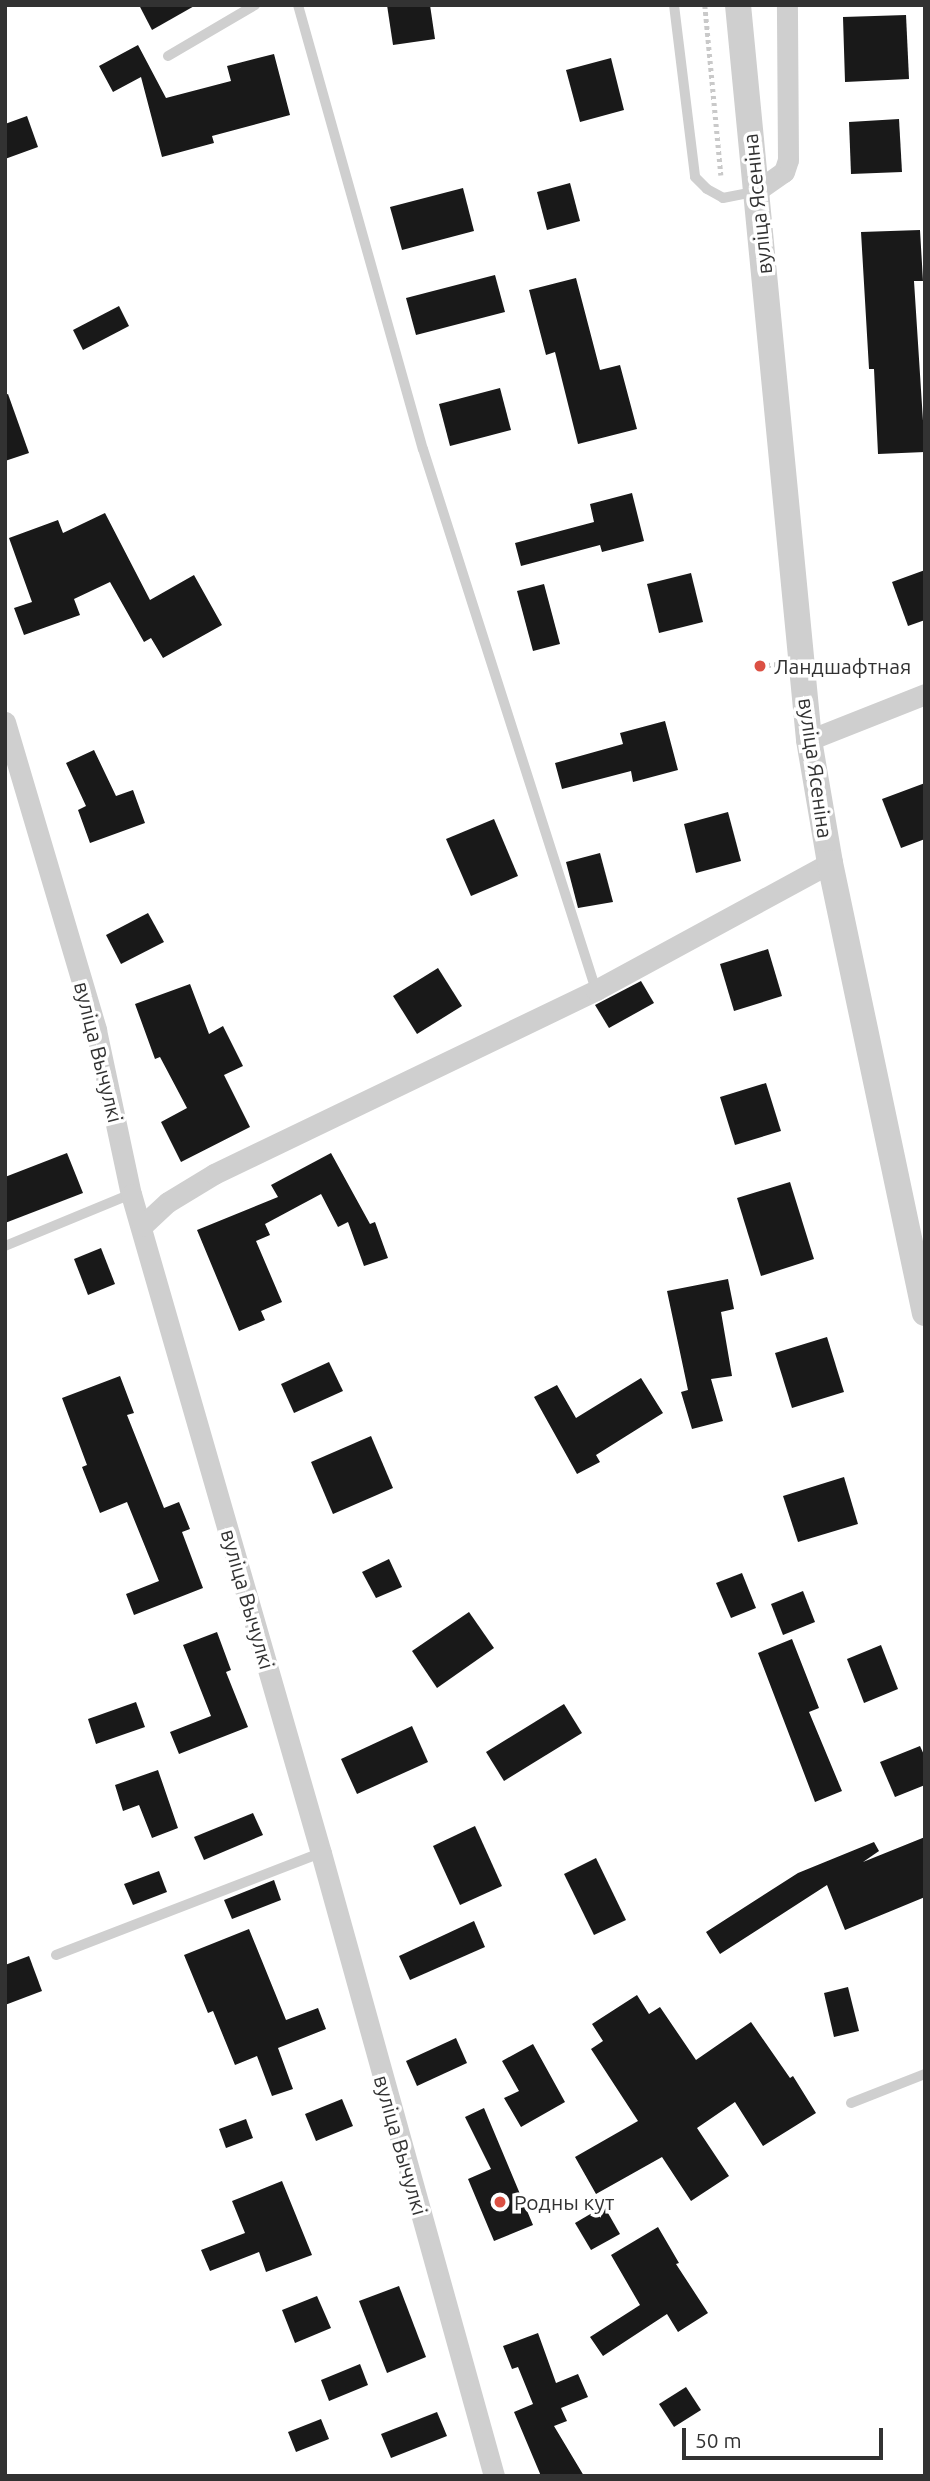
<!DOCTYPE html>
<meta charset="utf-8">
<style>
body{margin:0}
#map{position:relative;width:930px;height:2481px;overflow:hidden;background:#fff;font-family:Ubuntu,sans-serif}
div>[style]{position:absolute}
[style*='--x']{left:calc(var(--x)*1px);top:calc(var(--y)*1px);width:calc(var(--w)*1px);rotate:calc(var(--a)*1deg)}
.building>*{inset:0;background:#191919}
.path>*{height:4.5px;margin-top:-2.25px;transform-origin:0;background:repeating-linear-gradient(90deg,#c9c9c9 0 3.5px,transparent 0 7px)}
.service>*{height:10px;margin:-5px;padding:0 5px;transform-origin:5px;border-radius:5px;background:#cfcfcf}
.minor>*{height:21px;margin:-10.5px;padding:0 10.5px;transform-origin:10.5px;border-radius:10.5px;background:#cfcfcf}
.tertiary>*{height:26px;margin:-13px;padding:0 13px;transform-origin:13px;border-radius:13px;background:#cfcfcf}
.dots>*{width:19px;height:19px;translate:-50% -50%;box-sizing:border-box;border:4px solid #fff;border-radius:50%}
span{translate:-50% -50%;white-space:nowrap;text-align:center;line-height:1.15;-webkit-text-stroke:7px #fff;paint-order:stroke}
.street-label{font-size:21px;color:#323232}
.poi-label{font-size:21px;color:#323232}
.left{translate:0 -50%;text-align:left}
.frame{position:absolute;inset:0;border:7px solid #323232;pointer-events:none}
.scale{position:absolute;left:682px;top:2428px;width:201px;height:32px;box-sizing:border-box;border:4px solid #323232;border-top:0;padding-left:9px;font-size:21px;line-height:24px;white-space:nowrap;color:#323232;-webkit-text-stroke:5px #fff;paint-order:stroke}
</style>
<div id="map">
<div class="building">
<div style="clip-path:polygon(139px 5px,196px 5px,152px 30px)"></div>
<div style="clip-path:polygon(387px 5px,430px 5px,435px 39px,393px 45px)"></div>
<div style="clip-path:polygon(906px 15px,909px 79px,845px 82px,843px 17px)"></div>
<div style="clip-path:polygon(138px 45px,166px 98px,231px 81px,227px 66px,274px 54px,290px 115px,212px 136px,214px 143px,162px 157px,141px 77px,113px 92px,99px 66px)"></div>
<div style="clip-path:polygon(611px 58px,624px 110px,580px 122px,566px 70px)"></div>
<div style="clip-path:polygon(27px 116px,38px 147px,5px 159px,5px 124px)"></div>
<div style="clip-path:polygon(899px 119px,902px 172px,851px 174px,849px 122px)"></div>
<div style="clip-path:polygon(570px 183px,580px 221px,547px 230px,537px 192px)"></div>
<div style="clip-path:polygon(463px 188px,474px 231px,402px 250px,390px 207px)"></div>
<div style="clip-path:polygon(920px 230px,923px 281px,914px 281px,925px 452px,878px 454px,874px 369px,869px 369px,861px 232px)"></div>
<div style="clip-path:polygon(495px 275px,505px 312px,416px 335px,406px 298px)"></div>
<div style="clip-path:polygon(576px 278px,600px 370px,620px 365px,637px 429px,578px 444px,555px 352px,546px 355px,529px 290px)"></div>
<div style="clip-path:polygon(119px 306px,129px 326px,83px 350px,73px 330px)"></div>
<div style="clip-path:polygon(500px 388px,511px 430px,450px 446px,439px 404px)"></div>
<div style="clip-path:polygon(8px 394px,29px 453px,5px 461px,5px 395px)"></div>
<div style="clip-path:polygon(632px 493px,644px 541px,602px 552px,600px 545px,521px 566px,515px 543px,594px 522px,590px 504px)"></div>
<div style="clip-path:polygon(105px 513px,150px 600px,194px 575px,222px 625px,163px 658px,151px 638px,144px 642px,110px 582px,74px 599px,80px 615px,24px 635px,14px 608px,32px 602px,9px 538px,58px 520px,63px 533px)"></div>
<div style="clip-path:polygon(925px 570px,925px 620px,908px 626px,892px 582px)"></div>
<div style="clip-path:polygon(691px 573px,703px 622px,659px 633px,647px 584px)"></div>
<div style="clip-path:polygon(544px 584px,560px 644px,533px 651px,517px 591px)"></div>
<div style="clip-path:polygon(665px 721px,678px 770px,633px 782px,631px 771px,562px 789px,555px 763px,623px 744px,620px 733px)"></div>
<div style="clip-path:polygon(94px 750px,116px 796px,133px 790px,145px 823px,90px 843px,78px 810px,86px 806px,66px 763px)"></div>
<div style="clip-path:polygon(925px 783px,925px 839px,901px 848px,882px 799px)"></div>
<div style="clip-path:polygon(728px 812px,741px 861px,696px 873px,684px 824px)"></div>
<div style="clip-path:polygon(494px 819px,518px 876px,471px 896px,446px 839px)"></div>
<div style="clip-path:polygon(600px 853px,613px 902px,578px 908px,566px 862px)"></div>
<div style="clip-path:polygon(148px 913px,164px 942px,121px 964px,106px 935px)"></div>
<div style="clip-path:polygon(768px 949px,782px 996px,734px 1011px,720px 964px)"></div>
<div style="clip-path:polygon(438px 968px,462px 1006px,417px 1034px,393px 996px)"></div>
<div style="clip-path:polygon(641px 981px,654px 1003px,609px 1028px,595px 1005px)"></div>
<div style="clip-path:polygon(190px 984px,209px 1034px,223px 1026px,243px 1066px,224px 1075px,250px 1127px,181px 1162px,161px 1122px,187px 1108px,160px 1057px,155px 1059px,135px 1004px)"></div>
<div style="clip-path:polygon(766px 1083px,781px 1131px,735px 1145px,720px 1097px)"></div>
<div style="clip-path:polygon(67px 1153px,83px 1193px,5px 1223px,5px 1177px)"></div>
<div style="clip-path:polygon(331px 1153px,370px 1224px,375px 1222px,388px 1258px,364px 1266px,348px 1222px,338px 1227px,321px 1194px,265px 1224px,270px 1235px,256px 1241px,282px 1302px,261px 1311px,265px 1320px,239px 1331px,197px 1230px,278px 1197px,271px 1185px)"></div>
<div style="clip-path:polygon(790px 1182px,814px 1259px,761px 1276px,737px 1198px)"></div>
<div style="clip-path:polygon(101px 1248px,115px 1284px,88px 1295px,74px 1259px)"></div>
<div style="clip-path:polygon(728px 1279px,734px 1309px,721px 1312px,732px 1376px,711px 1379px,723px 1421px,692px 1429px,681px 1392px,688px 1390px,667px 1291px)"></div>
<div style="clip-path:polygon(827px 1337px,844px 1392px,792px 1408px,775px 1353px)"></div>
<div style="clip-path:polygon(329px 1362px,343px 1391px,294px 1413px,281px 1384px)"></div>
<div style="clip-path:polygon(120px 1376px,134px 1413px,127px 1415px,164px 1508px,179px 1502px,190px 1529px,182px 1532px,203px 1588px,134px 1615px,126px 1594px,159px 1581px,127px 1502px,100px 1513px,82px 1467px,87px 1465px,62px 1398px)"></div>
<div style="clip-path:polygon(641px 1378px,663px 1413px,596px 1455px,600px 1462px,577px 1474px,534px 1397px,557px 1385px,576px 1418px)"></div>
<div style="clip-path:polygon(371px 1436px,393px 1488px,333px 1514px,311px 1462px)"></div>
<div style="clip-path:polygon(844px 1477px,858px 1524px,798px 1542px,783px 1496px)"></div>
<div style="clip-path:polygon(389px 1559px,402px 1587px,376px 1598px,362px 1572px)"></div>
<div style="clip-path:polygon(742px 1573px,756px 1608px,731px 1618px,716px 1583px)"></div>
<div style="clip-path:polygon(803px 1591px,815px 1622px,783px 1635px,771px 1604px)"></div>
<div style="clip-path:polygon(469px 1612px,494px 1648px,437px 1688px,412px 1651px)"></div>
<div style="clip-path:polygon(217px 1632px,231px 1670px,226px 1672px,248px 1727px,179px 1754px,170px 1732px,211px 1716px,183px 1645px)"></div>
<div style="clip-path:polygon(792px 1639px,819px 1708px,809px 1712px,842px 1791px,815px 1802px,758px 1653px)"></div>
<div style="clip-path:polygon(881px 1645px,898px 1689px,864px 1703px,847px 1659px)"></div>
<div style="clip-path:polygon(136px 1702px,145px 1727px,96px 1744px,88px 1719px)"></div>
<div style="clip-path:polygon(564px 1704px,582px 1733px,504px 1781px,486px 1752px)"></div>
<div style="clip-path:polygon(412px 1726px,428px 1762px,357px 1794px,341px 1759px)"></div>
<div style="clip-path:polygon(920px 1746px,925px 1757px,925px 1785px,895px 1797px,880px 1762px)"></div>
<div style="clip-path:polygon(158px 1770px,178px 1828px,152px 1838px,139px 1805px,123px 1811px,115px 1785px)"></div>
<div style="clip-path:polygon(253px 1813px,263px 1835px,204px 1860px,194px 1837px)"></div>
<div style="clip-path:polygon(475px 1826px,502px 1886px,460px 1905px,433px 1846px)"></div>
<div style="clip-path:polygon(925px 1837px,925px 1897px,845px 1930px,827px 1885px,720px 1954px,706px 1932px,798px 1873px,874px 1842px,879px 1851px,863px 1862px)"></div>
<div style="clip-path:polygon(596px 1858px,626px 1920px,594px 1935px,564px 1874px)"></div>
<div style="clip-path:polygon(159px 1871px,167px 1892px,133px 1905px,124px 1884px)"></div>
<div style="clip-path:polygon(274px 1880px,281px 1900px,232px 1919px,224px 1900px)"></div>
<div style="clip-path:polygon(474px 1921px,485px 1947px,410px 1980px,399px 1956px)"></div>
<div style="clip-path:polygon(249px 1929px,286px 2020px,318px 2008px,326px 2029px,278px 2048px,293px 2089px,272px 2096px,257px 2056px,235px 2065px,213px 2011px,208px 2013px,184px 1955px)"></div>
<div style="clip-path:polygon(29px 1956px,42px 1991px,5px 2005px,5px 1965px)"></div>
<div style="clip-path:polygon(848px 1987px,859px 2031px,834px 2037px,824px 1993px)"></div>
<div style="clip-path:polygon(637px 1995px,649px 2014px,660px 2007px,696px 2060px,751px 2022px,790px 2078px,793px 2076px,816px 2113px,763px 2146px,735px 2102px,697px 2128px,729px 2176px,691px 2201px,662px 2157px,596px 2194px,575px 2157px,638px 2121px,591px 2049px,603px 2041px,592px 2024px)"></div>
<div style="clip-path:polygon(456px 2038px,467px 2063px,417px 2086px,406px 2061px)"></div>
<div style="clip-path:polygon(533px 2044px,565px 2102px,521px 2127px,504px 2098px,519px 2091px,502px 2061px)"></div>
<div style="clip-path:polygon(342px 2099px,353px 2126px,316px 2141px,305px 2114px)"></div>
<div style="clip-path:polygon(484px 2108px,533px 2225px,494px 2241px,468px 2179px,491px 2169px,465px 2117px)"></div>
<div style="clip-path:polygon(246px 2119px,253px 2138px,226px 2148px,219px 2129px)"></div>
<div style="clip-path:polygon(282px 2181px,312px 2255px,266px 2272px,259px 2252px,210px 2271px,201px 2250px,245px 2233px,232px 2201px)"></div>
<div style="clip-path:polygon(604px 2206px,620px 2234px,591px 2250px,575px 2223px)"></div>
<div style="clip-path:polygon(658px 2227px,679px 2263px,676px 2264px,708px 2313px,678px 2332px,667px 2314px,603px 2356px,590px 2337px,640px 2305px,611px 2255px)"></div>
<div style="clip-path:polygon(399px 2286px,426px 2357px,387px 2373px,359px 2301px)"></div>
<div style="clip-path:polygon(317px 2296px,331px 2328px,295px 2343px,282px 2310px)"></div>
<div style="clip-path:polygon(538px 2333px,556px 2383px,578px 2374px,588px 2397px,561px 2408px,567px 2421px,554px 2426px,584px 2476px,541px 2476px,514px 2412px,533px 2404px,518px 2367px,512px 2369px,503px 2346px)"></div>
<div style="clip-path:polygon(360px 2364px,368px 2385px,329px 2401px,321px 2380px)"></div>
<div style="clip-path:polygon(686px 2387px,701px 2410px,674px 2427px,659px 2404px)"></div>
<div style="clip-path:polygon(437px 2412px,447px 2436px,391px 2458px,381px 2434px)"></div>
<div style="clip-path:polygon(321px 2419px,329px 2439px,296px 2452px,288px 2432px)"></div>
</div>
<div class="path">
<div style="--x:705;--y:5;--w:171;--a:84.6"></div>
<div style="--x:760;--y:666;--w:17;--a:-7"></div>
</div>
<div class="service">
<div style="--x:298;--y:5;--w:461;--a:74.3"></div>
<div style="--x:423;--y:449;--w:568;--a:72.27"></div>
<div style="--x:674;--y:5;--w:173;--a:83"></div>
<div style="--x:695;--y:177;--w:17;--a:45"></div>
<div style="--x:707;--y:189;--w:18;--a:29"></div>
<div style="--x:723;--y:198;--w:33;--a:-11"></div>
<div style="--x:168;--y:56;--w:101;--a:-30.4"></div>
<div style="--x:5;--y:1246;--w:136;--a:-22.4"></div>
<div style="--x:56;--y:1955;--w:284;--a:-21.1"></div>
<div style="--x:851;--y:2103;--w:79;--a:-21.4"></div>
</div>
<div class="minor">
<div style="--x:755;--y:192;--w:35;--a:-35"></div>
<div style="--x:784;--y:172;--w:13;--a:-72"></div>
<div style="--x:788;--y:160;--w:155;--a:-90.4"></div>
<div style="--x:5;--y:722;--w:321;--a:73.5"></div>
<div style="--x:96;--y:1030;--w:168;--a:78"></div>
<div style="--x:131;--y:1194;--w:686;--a:73.92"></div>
<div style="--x:321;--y:1853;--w:647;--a:74.48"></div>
<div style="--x:809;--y:740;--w:125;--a:-21.6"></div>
<div style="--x:142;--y:1226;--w:35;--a:-43"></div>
<div style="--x:168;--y:1202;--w:54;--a:-31.3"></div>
<div style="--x:214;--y:1174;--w:424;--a:-25.7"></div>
<div style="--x:596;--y:990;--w:266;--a:-28.5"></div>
</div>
<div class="tertiary">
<div style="--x:738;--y:5;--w:738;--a:84.48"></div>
<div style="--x:809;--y:740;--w:125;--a:80.3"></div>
<div style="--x:830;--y:863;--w:460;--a:78.1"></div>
</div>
<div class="dots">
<div style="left:760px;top:666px;background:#db5043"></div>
<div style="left:500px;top:2202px;background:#db5043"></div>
</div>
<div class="street-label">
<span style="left:757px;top:204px;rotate:-96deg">вуліца Ясеніна</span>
<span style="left:816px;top:768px;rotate:82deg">вуліца Ясеніна</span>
<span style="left:99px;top:1052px;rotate:76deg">вуліца Вычулкі</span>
<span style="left:248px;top:1599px;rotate:74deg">вуліца Вычулкі</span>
<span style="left:401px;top:2145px;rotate:74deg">вуліца Вычулкі</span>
</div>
<div class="poi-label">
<span class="left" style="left:774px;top:666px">Ландшафтная</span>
<span class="left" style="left:514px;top:2202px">Родны кут</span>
</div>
<div class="frame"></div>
<div class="scale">50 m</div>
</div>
